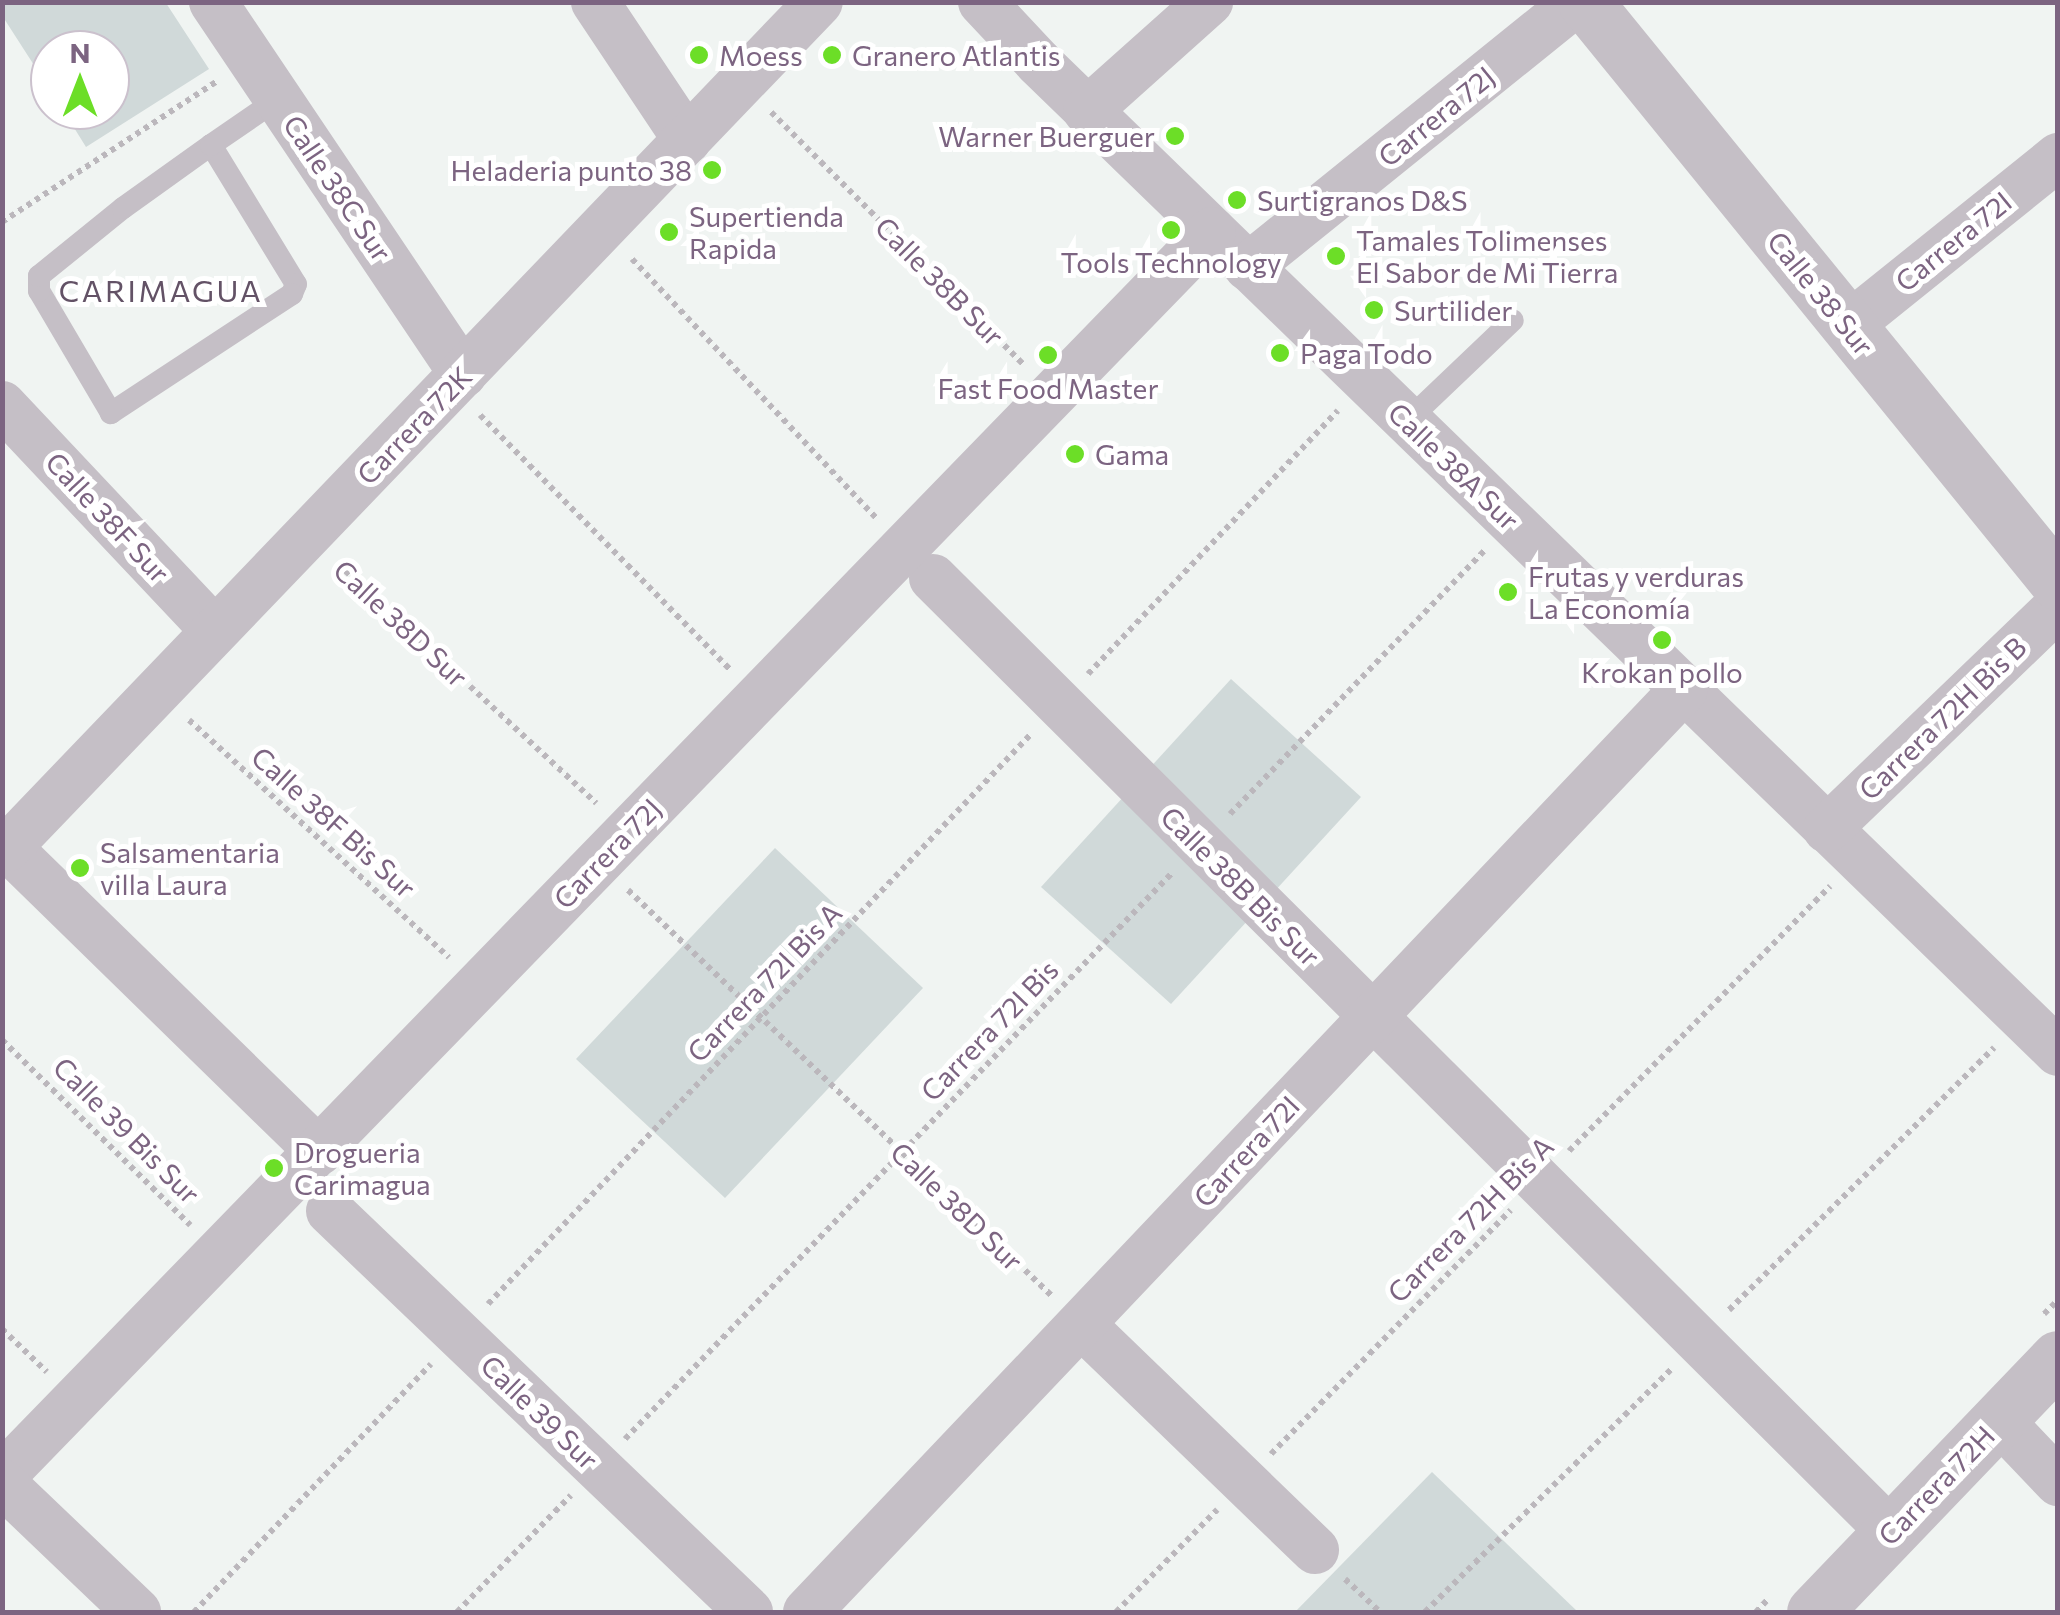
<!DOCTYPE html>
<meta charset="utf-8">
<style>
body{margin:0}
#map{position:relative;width:2060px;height:1615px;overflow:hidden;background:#f0f4f2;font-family:Commissioner,sans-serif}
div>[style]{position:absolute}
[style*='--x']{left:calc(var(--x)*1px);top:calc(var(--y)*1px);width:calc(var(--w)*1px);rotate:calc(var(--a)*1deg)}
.green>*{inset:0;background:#d0d9d9}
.path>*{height:6px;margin-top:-3px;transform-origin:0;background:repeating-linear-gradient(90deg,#bbb7bc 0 5px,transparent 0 10px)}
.service>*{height:22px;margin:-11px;padding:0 11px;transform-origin:11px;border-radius:11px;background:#c5bfc6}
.minor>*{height:48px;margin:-24px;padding:0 24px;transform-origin:24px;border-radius:24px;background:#c5bfc6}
.tertiary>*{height:55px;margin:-27.5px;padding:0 27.5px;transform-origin:27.5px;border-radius:27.5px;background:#c5bfc6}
.dots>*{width:28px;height:28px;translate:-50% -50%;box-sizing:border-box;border:5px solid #fff;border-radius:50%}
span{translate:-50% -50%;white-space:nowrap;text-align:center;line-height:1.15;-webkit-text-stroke:10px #fff;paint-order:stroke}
.poi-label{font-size:28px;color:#7c6481}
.left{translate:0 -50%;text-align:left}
.right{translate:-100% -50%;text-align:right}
.street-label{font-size:28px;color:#7c6481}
.neighbourhood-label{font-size:30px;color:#635266;letter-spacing:2.5px}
.frame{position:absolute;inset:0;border:5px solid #7c6481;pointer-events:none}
.north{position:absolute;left:30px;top:30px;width:100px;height:100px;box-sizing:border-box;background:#fff;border:2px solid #cbc1cd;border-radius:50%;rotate:0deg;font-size:28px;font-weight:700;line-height:40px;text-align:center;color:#7c6481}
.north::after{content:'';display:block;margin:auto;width:35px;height:45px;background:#6cde27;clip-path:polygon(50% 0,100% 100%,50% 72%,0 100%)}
</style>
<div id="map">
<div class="green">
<div style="clip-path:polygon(3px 2px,166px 3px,209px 69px,86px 147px,63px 110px,110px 110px,110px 50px,50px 50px,50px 90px,3px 17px)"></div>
<div style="clip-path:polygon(1231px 679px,1361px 797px,1171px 1004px,1041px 887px)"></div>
<div style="clip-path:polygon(775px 848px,923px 988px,725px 1198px,576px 1059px)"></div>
<div style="clip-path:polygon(1432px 1472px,1578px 1612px,1295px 1612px)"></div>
</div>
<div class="path">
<div style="--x:771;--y:112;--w:358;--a:45"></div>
<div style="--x:2;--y:222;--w:256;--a:-33.2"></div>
<div style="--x:632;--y:259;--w:357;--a:46.7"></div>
<div style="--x:480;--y:415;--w:358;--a:45.5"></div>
<div style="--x:338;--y:564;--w:352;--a:42.8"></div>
<div style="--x:1088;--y:674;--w:363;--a:-46.5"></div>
<div style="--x:189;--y:720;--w:352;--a:42.4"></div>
<div style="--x:1230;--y:814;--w:367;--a:-46"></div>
<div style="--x:628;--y:890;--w:587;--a:43.76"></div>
<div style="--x:2;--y:1040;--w:264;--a:44.5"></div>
<div style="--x:1569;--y:1151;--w:372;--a:-45.4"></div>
<div style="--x:488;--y:1304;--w:787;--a:-46.39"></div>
<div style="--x:1729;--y:1310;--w:373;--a:-44.7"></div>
<div style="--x:2044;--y:1314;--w:20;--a:-45"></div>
<div style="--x:2;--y:1329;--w:62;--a:43.7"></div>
<div style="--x:625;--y:1439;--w:787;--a:-45.98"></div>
<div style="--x:1271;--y:1454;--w:342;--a:-45.5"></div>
<div style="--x:1345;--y:1579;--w:48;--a:43.3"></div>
<div style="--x:194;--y:1612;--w:343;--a:-46.3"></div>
<div style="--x:457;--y:1612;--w:163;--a:-45.7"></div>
<div style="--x:1116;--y:1612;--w:144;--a:-45.3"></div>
<div style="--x:1425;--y:1612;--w:346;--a:-44.6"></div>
<div style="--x:1756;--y:1612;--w:18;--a:-47"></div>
</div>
<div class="service">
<div style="--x:211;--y:145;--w:163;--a:58.6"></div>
<div style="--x:296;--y:284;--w:11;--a:112"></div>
<div style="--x:292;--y:294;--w:217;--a:146.7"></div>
<div style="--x:111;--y:413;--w:142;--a:-120.5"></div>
<div style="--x:39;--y:291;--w:15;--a:-90"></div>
<div style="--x:39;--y:276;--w:108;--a:-39"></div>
<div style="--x:123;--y:208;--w:108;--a:-35.6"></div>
<div style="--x:211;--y:145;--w:81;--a:-34.5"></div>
<div style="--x:1407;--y:421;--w:146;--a:-43.6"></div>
</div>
<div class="minor">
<div style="--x:213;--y:2;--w:448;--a:56.1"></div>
<div style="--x:595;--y:2;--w:166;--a:56.3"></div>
<div style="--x:982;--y:2;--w:83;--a:46.9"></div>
<div style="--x:1039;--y:63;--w:1420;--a:44.14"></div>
<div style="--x:1087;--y:111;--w:164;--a:-41.8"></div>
<div style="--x:1248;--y:267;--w:422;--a:-38.9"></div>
<div style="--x:1848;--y:326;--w:270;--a:-38.8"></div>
<div style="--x:2;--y:405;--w:309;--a:46.7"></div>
<div style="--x:933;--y:578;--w:1352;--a:44.88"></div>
<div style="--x:1827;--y:829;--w:320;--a:-43.9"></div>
<div style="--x:2;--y:842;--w:443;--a:44.3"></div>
<div style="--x:8;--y:847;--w:1171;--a:-46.18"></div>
<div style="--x:330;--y:1211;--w:580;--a:43.74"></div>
<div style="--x:1082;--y:1325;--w:324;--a:44"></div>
<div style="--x:1999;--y:1420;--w:86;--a:46.4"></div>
<div style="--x:2;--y:1476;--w:1736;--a:-45.82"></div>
<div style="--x:2;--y:1483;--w:187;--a:43.7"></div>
<div style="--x:807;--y:1612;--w:1273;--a:-46.46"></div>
</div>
<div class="tertiary">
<div style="--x:1585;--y:2;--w:749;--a:50.85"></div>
<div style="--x:1814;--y:1612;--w:352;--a:-46.2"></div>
</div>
<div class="dots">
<div style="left:699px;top:55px;background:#6cde27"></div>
<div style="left:832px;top:55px;background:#6cde27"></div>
<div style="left:1175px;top:136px;background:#6cde27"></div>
<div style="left:712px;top:170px;background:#6cde27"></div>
<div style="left:1237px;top:200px;background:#6cde27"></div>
<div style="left:1171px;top:230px;background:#6cde27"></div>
<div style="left:669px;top:232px;background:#6cde27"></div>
<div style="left:1336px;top:256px;background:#6cde27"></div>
<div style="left:1374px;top:310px;background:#6cde27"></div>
<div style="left:1280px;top:353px;background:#6cde27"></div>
<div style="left:1048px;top:355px;background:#6cde27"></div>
<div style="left:1075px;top:454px;background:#6cde27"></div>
<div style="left:1508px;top:592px;background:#6cde27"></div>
<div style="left:1662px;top:640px;background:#6cde27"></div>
<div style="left:80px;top:868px;background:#6cde27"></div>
<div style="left:274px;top:1168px;background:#6cde27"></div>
</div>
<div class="poi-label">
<span class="left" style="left:719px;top:55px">Moess</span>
<span class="left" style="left:852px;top:55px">Granero Atlantis</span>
<span class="right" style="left:1155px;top:136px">Warner Buerguer</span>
<span class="right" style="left:692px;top:170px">Heladeria punto 38</span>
<span class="left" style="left:1257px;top:200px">Surtigranos D&amp;S</span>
<span class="left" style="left:689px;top:232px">Supertienda<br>Rapida</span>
<span class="left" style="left:1356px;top:256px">Tamales Tolimenses<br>El Sabor de Mi Tierra</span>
<span style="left:1171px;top:262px">Tools Technology</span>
<span class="left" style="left:1394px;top:310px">Surtilider</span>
<span class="left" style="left:1300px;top:353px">Paga Todo</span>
<span style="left:1048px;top:388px">Fast Food Master</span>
<span class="left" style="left:1095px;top:454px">Gama</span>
<span class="left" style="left:1528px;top:592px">Frutas y verduras<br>La Economía</span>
<span style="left:1662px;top:672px">Krokan pollo</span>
<span class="left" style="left:100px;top:868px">Salsamentaria<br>villa Laura</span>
<span class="left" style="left:294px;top:1168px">Drogueria<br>Carimagua</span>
</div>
<div class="street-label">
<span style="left:1436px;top:116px;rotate:-39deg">Carrera 72J</span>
<span style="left:338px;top:188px;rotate:56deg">Calle 38C Sur</span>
<span style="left:1953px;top:241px;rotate:-39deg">Carrera 72I</span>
<span style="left:940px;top:281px;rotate:45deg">Calle 38B Sur</span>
<span style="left:1821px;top:293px;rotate:51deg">Calle 38 Sur</span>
<span style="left:414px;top:425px;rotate:-46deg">Carrera 72K</span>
<span style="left:1454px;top:466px;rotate:44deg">Calle 38A Sur</span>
<span style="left:108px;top:517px;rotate:47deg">Calle 38F Sur</span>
<span style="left:401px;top:623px;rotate:43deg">Calle 38D Sur</span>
<span style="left:1942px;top:718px;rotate:-44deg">Carrera 72H Bis B</span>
<span style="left:334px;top:822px;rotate:42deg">Calle 38F Bis Sur</span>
<span style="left:607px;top:853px;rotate:-46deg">Carrera 72J</span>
<span style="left:1241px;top:886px;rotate:45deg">Calle 38B Bis Sur</span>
<span style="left:764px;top:982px;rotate:-46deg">Carrera 72I Bis A</span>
<span style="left:989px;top:1030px;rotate:-46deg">Carrera 72I Bis</span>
<span style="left:127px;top:1130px;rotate:45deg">Calle 39 Bis Sur</span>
<span style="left:1246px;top:1151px;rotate:-47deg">Carrera 72I</span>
<span style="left:957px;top:1206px;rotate:44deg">Calle 38D Sur</span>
<span style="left:1470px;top:1219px;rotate:-45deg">Carrera 72H Bis A</span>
<span style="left:540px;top:1412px;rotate:44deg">Calle 39 Sur</span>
<span style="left:1936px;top:1485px;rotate:-46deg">Carrera 72H</span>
</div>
<div class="neighbourhood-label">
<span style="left:161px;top:290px">CARIMAGUA</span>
</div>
<div class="frame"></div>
<div class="north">N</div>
</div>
